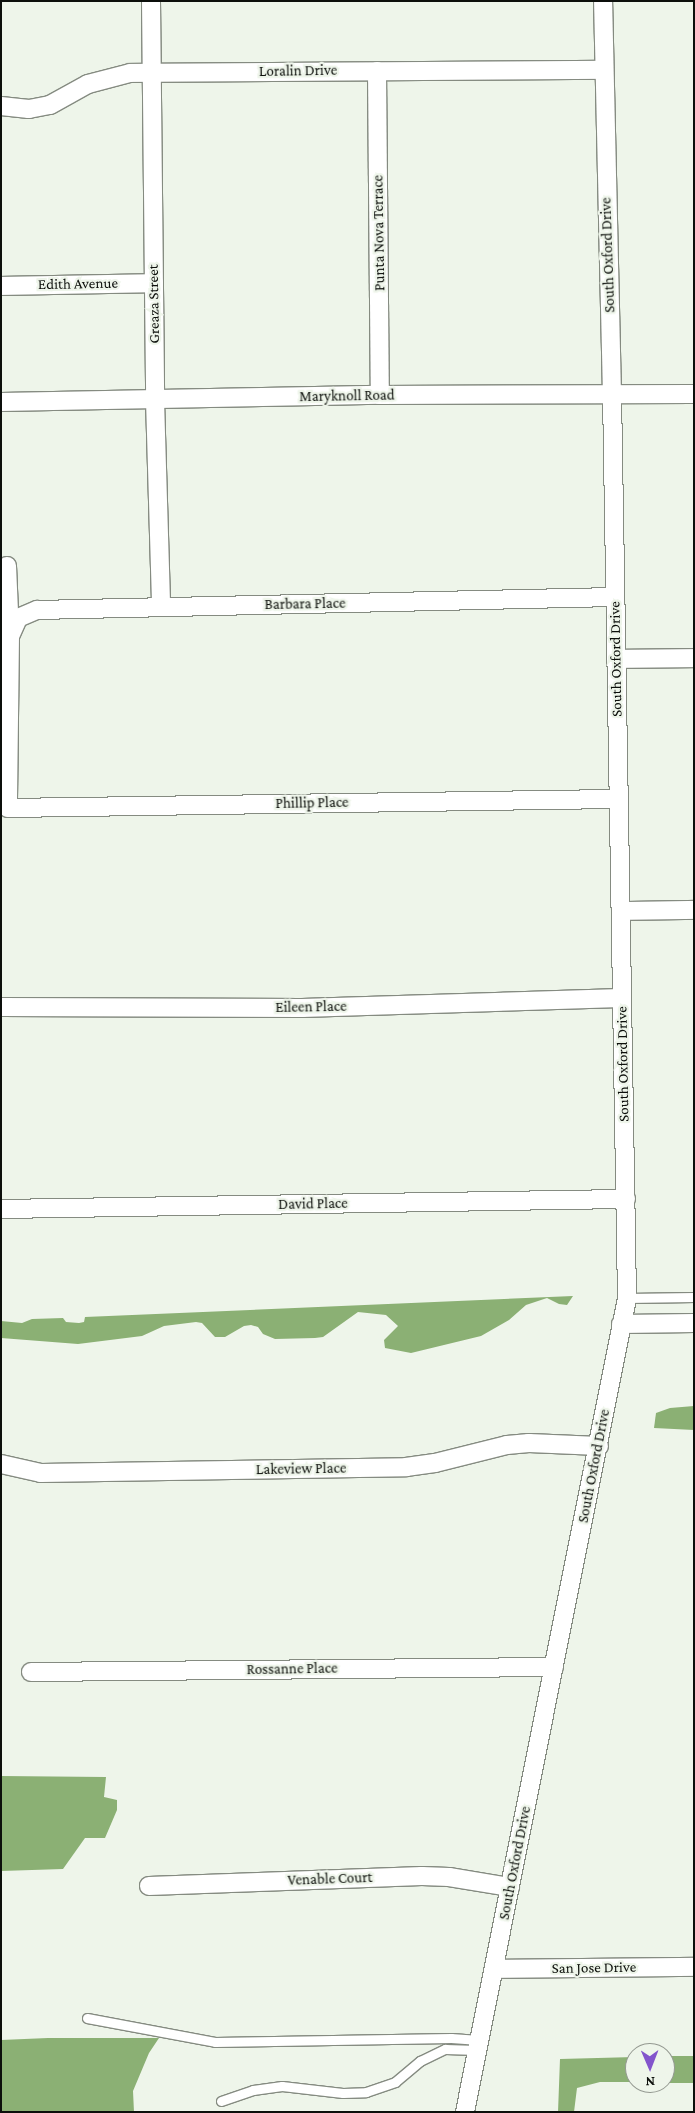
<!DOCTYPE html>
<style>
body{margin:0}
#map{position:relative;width:695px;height:2113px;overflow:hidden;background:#eef5ea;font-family:"Crimson Pro",serif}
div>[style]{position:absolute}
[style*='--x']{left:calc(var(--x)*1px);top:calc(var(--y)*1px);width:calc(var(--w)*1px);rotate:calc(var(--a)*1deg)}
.water>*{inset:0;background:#8bb074}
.roads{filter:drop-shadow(1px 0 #858b81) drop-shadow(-1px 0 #858b81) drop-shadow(0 1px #858b81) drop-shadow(0 -1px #858b81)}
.lane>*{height:9px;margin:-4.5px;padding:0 4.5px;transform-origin:4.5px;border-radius:4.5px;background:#fff}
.street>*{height:18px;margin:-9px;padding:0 9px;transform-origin:9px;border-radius:9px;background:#fff}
span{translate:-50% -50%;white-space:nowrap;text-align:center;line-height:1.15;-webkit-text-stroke:4.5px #eef5ea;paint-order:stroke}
.street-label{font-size:15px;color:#0c0f0b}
.frame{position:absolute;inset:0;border:2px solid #0c0f0b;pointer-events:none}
.north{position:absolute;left:625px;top:2043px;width:50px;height:50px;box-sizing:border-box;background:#eef5ea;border:1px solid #949991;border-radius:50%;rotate:179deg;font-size:14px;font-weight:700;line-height:20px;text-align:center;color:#0c0f0b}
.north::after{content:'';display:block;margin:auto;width:18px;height:22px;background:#8354cc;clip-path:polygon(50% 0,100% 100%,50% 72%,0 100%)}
</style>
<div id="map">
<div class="water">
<div style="clip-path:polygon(573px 1296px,567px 1305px,559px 1304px,547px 1298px,526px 1305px,509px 1320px,481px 1336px,411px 1353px,385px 1348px,384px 1340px,398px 1326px,386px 1315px,358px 1312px,323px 1337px,315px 1338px,275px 1339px,263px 1334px,258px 1327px,251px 1325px,244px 1326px,225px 1337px,215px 1337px,202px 1323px,196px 1322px,164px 1326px,142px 1336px,78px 1344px,1px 1338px,1px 1321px,22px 1323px,32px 1319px,63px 1318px,66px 1322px,79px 1323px,84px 1322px,85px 1317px)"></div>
<div style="clip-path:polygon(694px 1406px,694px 1430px,654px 1428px,656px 1413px,670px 1408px)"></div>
<div style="clip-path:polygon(1px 1776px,106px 1777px,104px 1797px,117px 1800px,117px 1810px,105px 1838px,85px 1838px,63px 1869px,1px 1871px)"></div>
<div style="clip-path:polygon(48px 2038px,159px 2038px,149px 2053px,133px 2091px,134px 2112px,1px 2112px,1px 2040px)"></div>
<div style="clip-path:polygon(665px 2056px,694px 2056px,694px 2083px,665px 2083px)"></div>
<div style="clip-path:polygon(635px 2057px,635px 2082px,600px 2082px,577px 2088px,574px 2112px,558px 2112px,560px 2059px)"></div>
</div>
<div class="roads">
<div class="lane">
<div style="--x:627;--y:1298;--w:67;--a:-0.9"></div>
<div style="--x:87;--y:2018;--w:130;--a:10.6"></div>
<div style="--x:215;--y:2042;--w:236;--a:-1"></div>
<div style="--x:451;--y:2038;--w:28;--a:4"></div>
<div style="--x:221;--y:2101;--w:34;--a:-19"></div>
<div style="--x:253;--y:2090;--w:29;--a:-8"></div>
<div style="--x:282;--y:2086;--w:61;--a:6.5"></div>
<div style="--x:343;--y:2093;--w:23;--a:-2"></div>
<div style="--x:366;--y:2092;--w:31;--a:-19"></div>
<div style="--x:395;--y:2082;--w:33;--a:-40"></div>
<div style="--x:420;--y:2061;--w:28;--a:-26"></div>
<div style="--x:445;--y:2049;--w:32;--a:2"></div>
</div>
<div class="street">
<div style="--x:151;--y:1;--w:399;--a:89.4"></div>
<div style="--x:155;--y:400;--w:207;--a:88.3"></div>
<div style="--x:377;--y:71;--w:324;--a:89.5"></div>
<div style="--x:1;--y:106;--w:28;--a:6"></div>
<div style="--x:29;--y:109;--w:21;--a:-11"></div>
<div style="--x:50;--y:105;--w:43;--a:-28.9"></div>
<div style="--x:88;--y:84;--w:43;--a:-14.7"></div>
<div style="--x:130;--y:73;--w:473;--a:-0.4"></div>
<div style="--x:1;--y:286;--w:153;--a:-1.1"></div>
<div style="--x:1;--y:402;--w:379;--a:-1.1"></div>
<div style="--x:380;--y:395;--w:314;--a:-0.2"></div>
<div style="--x:7;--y:566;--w:70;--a:87.5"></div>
<div style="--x:10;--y:636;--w:172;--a:90.7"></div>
<div style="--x:8;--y:808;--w:609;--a:-0.85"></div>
<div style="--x:11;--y:634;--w:17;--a:-66"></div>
<div style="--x:18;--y:618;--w:21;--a:-23"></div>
<div style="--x:37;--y:610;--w:578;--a:-1.29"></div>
<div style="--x:617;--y:659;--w:77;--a:-0.7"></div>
<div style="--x:621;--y:911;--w:73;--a:-0.8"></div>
<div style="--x:1;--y:1007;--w:301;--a:0.2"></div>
<div style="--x:302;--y:1008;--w:319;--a:-1.8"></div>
<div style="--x:1;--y:1209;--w:625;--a:-0.92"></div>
<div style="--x:621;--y:1324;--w:73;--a:-0.8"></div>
<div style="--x:1;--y:1464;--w:41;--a:12.7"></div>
<div style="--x:41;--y:1473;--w:365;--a:-0.9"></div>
<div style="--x:406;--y:1467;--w:29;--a:-8"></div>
<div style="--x:435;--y:1463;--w:74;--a:-14"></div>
<div style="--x:507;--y:1445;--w:22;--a:-5"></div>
<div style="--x:529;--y:1443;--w:70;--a:2.5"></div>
<div style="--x:31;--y:1672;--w:523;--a:-0.55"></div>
<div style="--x:149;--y:1886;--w:273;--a:-2.1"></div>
<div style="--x:422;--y:1876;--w:27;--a:2"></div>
<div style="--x:449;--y:1877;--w:62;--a:9.3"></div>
<div style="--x:494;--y:1969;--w:200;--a:-0.6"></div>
<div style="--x:465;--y:2112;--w:830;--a:-78.74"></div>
<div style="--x:627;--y:1298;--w:903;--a:-90.95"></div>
<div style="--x:612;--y:395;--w:394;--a:-91.3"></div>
</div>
</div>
<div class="street-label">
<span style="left:298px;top:71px;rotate:-1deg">Loralin Drive</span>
<span style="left:379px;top:233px;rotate:-91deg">Punta Nova Terrace</span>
<span style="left:608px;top:255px;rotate:-92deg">South Oxford Drive</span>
<span style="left:78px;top:284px;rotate:-1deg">Edith Avenue</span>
<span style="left:154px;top:304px;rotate:-91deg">Greaza Street</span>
<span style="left:347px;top:396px;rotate:-1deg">Maryknoll Road</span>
<span style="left:305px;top:604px;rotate:-1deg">Barbara Place</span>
<span style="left:616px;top:659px;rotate:-91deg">South Oxford Drive</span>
<span style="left:312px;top:803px;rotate:-1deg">Phillip Place</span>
<span style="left:311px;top:1007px;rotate:-1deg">Eileen Place</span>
<span style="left:623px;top:1064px;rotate:-91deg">South Oxford Drive</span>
<span style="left:313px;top:1204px;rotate:-1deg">David Place</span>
<span style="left:594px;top:1466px;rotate:-79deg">South Oxford Drive</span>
<span style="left:301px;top:1469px;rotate:-1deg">Lakeview Place</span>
<span style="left:292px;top:1669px;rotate:-1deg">Rossanne Place</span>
<span style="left:515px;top:1863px;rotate:-79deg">South Oxford Drive</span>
<span style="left:330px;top:1879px;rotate:-2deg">Venable Court</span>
<span style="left:594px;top:1968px;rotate:-1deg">San Jose Drive</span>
</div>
<div class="frame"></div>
<div class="north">N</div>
</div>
